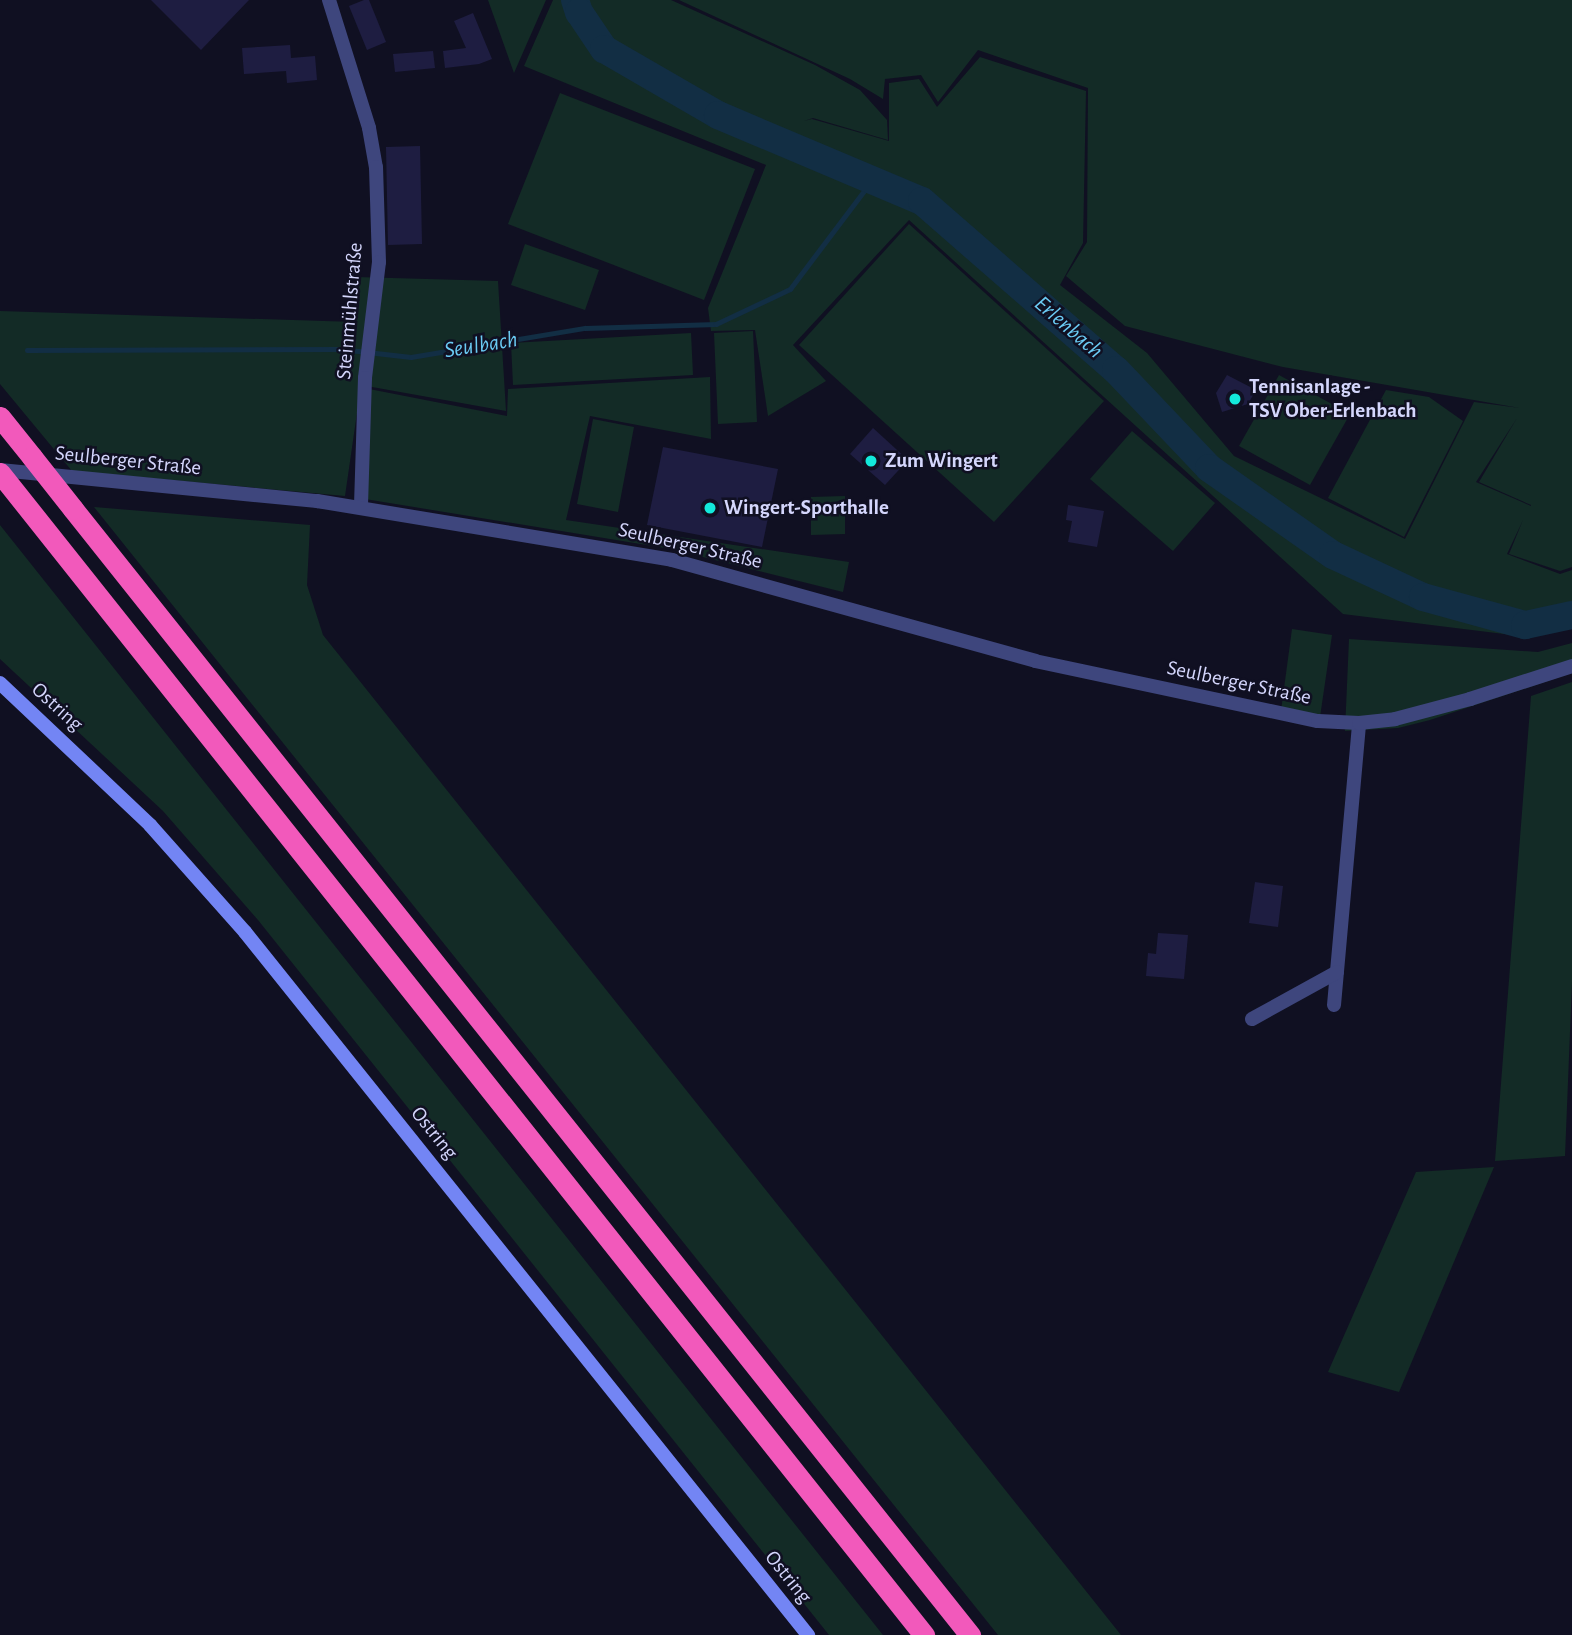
<!DOCTYPE html>
<meta charset="utf-8">
<style>
body{margin:0}
#map{position:relative;width:1572px;height:1635px;overflow:hidden;background:#101022;font-family:"Alegreya Sans",sans-serif}
div>[style]{position:absolute}
[style*='--x']{left:calc(var(--x)*1px);top:calc(var(--y)*1px);width:calc(var(--w)*1px);rotate:calc(var(--a)*1deg)}
.green>*{inset:0;background:#132b26}
.stream>*{height:4.5px;margin:-2.25px;padding:0 2.25px;transform-origin:2.25px;border-radius:2.25px;background:#122e44}
.river>*{height:28px;margin:-14px;padding:0 14px;transform-origin:14px;border-radius:14px;background:#122e44}
.building>*{inset:0;background:#1e1d41}
.minor>*{height:14px;margin:-7px;padding:0 7px;transform-origin:7px;border-radius:7px;background:#3e467d}
.tertiary>*{height:14px;margin:-7px;padding:0 7px;transform-origin:7px;border-radius:7px;background:#3e467d}
.secondary>*{height:14px;margin:-7px;padding:0 7px;transform-origin:7px;border-radius:7px;background:#7385f4}
.motorway>*{height:21px;margin:-10.5px;padding:0 10.5px;transform-origin:10.5px;border-radius:10.5px;background:#f259bb}
.motorway-bridge>*{height:21px;margin:-10.5px;padding:0 10.5px;transform-origin:10.5px;border-radius:10.5px;background:#f259bb}
.dots>*{width:19px;height:19px;translate:-50% -50%;box-sizing:border-box;border:4px solid #101022;border-radius:50%}
span{translate:-50% -50%;white-space:nowrap;text-align:center;line-height:1.15;-webkit-text-stroke:5px #101022;paint-order:stroke}
.street-label{font-size:21px;color:#d4d6fc}
.poi-label{font-size:21px;color:#d4d6fc;font-weight:700}
.left{translate:0 -50%;text-align:left}
.water-label{font-size:23px;color:#6acaf3;font-style:italic}
</style>
<div id="map">
<div class="green">
<div style="clip-path:polygon(488px 0,546px 0,514px 73px)"></div>
<div style="clip-path:polygon(evenodd,553px 0,671px 0,815px 65px,860px 90px,887px 120px,888px 140px,813px 118px,804px 121px,812px 119px,889px 141px,889px 83px,919px 79px,937px 107px,980px 57px,1086px 91px,1083px 243px,1060px 285px,1147px 353px,1234px 456px,1405px 539px,1474px 402px,1520px 408px,1283px 367px,1125px 326px,1066px 276px,1087px 242px,1088px 88px,978px 50px,938px 102px,921px 75px,885px 79px,883px 99px,850px 79px,679px 0,1572px 0,1572px 567px,1560px 571px,1509px 554px,1523px 520px,1507px 554px,1560px 574px,1572px 570px,1572px 624px,1520px 636px,1343px 614px,909px 220px,793px 345px,826px 381px,768px 416px,755px 330px,711px 331px,708px 308px,766px 165px,524px 66px,553px 0,1517px 418px,1479px 482px,1531px 505px,1531px 506px,1476px 482px,1517px 418px)"></div>
<div style="clip-path:polygon(560px 93px,755px 169px,704px 300px,508px 224px)"></div>
<div style="clip-path:polygon(909px 224px,1104px 401px,994px 522px,799px 345px)"></div>
<div style="clip-path:polygon(525px 244px,599px 270px,585px 310px,511px 285px)"></div>
<div style="clip-path:polygon(356px 277px,498px 281px,506px 411px,361px 385px,345px 496px,72px 471px,0 384px,0 311px,355px 322px)"></div>
<div style="clip-path:polygon(753px 331px,757px 422px,718px 424px,714px 333px)"></div>
<div style="clip-path:polygon(691px 333px,693px 375px,513px 385px,511px 343px)"></div>
<div style="clip-path:polygon(1279px 375px,1350px 414px,1310px 485px,1239px 446px)"></div>
<div style="clip-path:polygon(710px 377px,711px 439px,590px 416px,566px 520px,849px 562px,843px 592px,671px 549px,365px 499px,364px 388px,507px 416px,508px 389px)"></div>
<div style="clip-path:polygon(1386px 390px,1429px 397px,1463px 421px,1404px 537px,1328px 498px)"></div>
<div style="clip-path:polygon(593px 419px,634px 427px,618px 512px,577px 504px)"></div>
<div style="clip-path:polygon(1132px 431px,1215px 503px,1173px 551px,1090px 479px)"></div>
<div style="clip-path:polygon(845px 496px,845px 534px,811px 535px,811px 497px)"></div>
<div style="clip-path:polygon(94px 507px,310px 525px,307px 585px,323px 635px,1121px 1635px,998px 1635px)"></div>
<div style="clip-path:polygon(0 525px,883px 1635px,829px 1635px,258px 920px,163px 811px,0 659px)"></div>
<div style="clip-path:polygon(1292px 629px,1332px 635px,1320px 717px,1281px 711px)"></div>
<div style="clip-path:polygon(1349px 639px,1538px 652px,1572px 643px,1572px 673px,1430px 720px,1398px 728px,1345px 731px)"></div>
<div style="clip-path:polygon(1572px 682px,1572px 982px,1565px 1156px,1495px 1161px,1531px 696px)"></div>
<div style="clip-path:polygon(1494px 1167px,1399px 1392px,1328px 1372px,1416px 1172px)"></div>
</div>
<div class="stream">
<div style="--x:27;--y:350;--w:314;--a:-0.2"></div>
<div style="--x:341;--y:349;--w:70;--a:6.5"></div>
<div style="--x:411;--y:357;--w:176;--a:-9.5"></div>
<div style="--x:585;--y:328;--w:131;--a:-1.7"></div>
<div style="--x:716;--y:324;--w:82;--a:-25.3"></div>
<div style="--x:790;--y:289;--w:136;--a:-53"></div>
</div>
<div class="river">
<div style="--x:575;--y:0;--w:13;--a:72"></div>
<div style="--x:579;--y:12;--w:45;--a:56"></div>
<div style="--x:604;--y:49;--w:132;--a:30.1"></div>
<div style="--x:718;--y:115;--w:221;--a:22.9"></div>
<div style="--x:922;--y:201;--w:257;--a:41.1"></div>
<div style="--x:1116;--y:370;--w:135;--a:46.5"></div>
<div style="--x:1209;--y:468;--w:151;--a:35.1"></div>
<div style="--x:1333;--y:555;--w:99;--a:25"></div>
<div style="--x:1423;--y:597;--w:106;--a:15.4"></div>
<div style="--x:1525;--y:625;--w:48;--a:-12"></div>
</div>
<div class="building">
<div style="clip-path:polygon(151px 0,249px 0,201px 50px)"></div>
<div style="clip-path:polygon(364px 0,369px 0,386px 42px,367px 50px,349px 6px)"></div>
<div style="clip-path:polygon(473px 13px,492px 59px,479px 64px,445px 68px,443px 51px,466px 48px,454px 21px)"></div>
<div style="clip-path:polygon(290px 45px,291px 58px,315px 56px,317px 80px,287px 83px,286px 71px,244px 74px,242px 48px)"></div>
<div style="clip-path:polygon(433px 51px,435px 68px,395px 72px,393px 54px)"></div>
<div style="clip-path:polygon(420px 146px,422px 244px,388px 245px,386px 147px)"></div>
<div style="clip-path:polygon(1227px 375px,1256px 390px,1248px 404px,1222px 412px,1216px 393px)"></div>
<div style="clip-path:polygon(873px 428px,908px 460px,885px 485px,850px 454px)"></div>
<div style="clip-path:polygon(663px 447px,778px 469px,762px 547px,647px 525px)"></div>
<div style="clip-path:polygon(1068px 505px,1104px 511px,1097px 547px,1068px 542px,1072px 521px,1066px 520px)"></div>
<div style="clip-path:polygon(1255px 882px,1283px 886px,1278px 927px,1249px 923px)"></div>
<div style="clip-path:polygon(1158px 933px,1188px 935px,1184px 979px,1146px 976px,1148px 953px,1156px 954px)"></div>
</div>
<div class="minor">
<div style="--x:329;--y:0;--w:134;--a:72.6"></div>
<div style="--x:369;--y:128;--w:40;--a:80"></div>
<div style="--x:376;--y:167;--w:95;--a:88.2"></div>
<div style="--x:379;--y:262;--w:117;--a:96.9"></div>
<div style="--x:365;--y:378;--w:129;--a:91.8"></div>
<div style="--x:1334;--y:1005;--w:283;--a:-84.9"></div>
<div style="--x:1252;--y:1019;--w:97;--a:-28.9"></div>
</div>
<div class="tertiary">
<div style="--x:0;--y:470;--w:319;--a:5.6"></div>
<div style="--x:317;--y:501;--w:360;--a:9.4"></div>
<div style="--x:672;--y:560;--w:377;--a:15.5"></div>
<div style="--x:1035;--y:661;--w:289;--a:12"></div>
<div style="--x:1318;--y:721;--w:41;--a:2.8"></div>
<div style="--x:1359;--y:723;--w:36;--a:-6"></div>
<div style="--x:1395;--y:719;--w:78;--a:-14.9"></div>
<div style="--x:1470;--y:699;--w:107;--a:-17.9"></div>
</div>
<div class="secondary">
<div style="--x:0;--y:683;--w:207;--a:43.4"></div>
<div style="--x:150;--y:825;--w:143;--a:48.4"></div>
<div style="--x:245;--y:932;--w:901;--a:51.31"></div>
</div>
<div class="motorway">
<div style="--x:0;--y:417;--w:51;--a:51.3"></div>
<div style="--x:0;--y:473;--w:1485;--a:51.51"></div>
<div style="--x:73;--y:509;--w:1440;--a:51.46"></div>
</div>
<div class="motorway-bridge">
<div style="--x:32;--y:457;--w:66;--a:51.7"></div>
</div>
<div class="dots">
<div style="left:1235px;top:399px;background:#13e9db"></div>
<div style="left:871px;top:461px;background:#13e9db"></div>
<div style="left:710px;top:508px;background:#13e9db"></div>
</div>
<div class="street-label">
<span style="left:350px;top:311px;rotate:-85deg">Steinmühlstraße</span>
<span style="left:128px;top:461px;rotate:6deg">Seulberger Straße</span>
<span style="left:690px;top:546px;rotate:13deg">Seulberger Straße</span>
<span style="left:1239px;top:683px;rotate:12deg">Seulberger Straße</span>
<span style="left:57px;top:707px;rotate:42deg">Ostring</span>
<span style="left:434px;top:1133px;rotate:51deg">Ostring</span>
<span style="left:788px;top:1577px;rotate:51deg">Ostring</span>
</div>
<div class="poi-label">
<span class="left" style="left:1249px;top:399px">Tennisanlage -<br>TSV Ober-Erlenbach</span>
<span class="left" style="left:885px;top:461px">Zum Wingert</span>
<span class="left" style="left:724px;top:508px">Wingert-Sporthalle</span>
</div>
<div class="water-label">
<span style="left:1068px;top:328px;rotate:41deg">Erlenbach</span>
<span style="left:481px;top:346px;rotate:-9deg">Seulbach</span>
</div>
</div>
